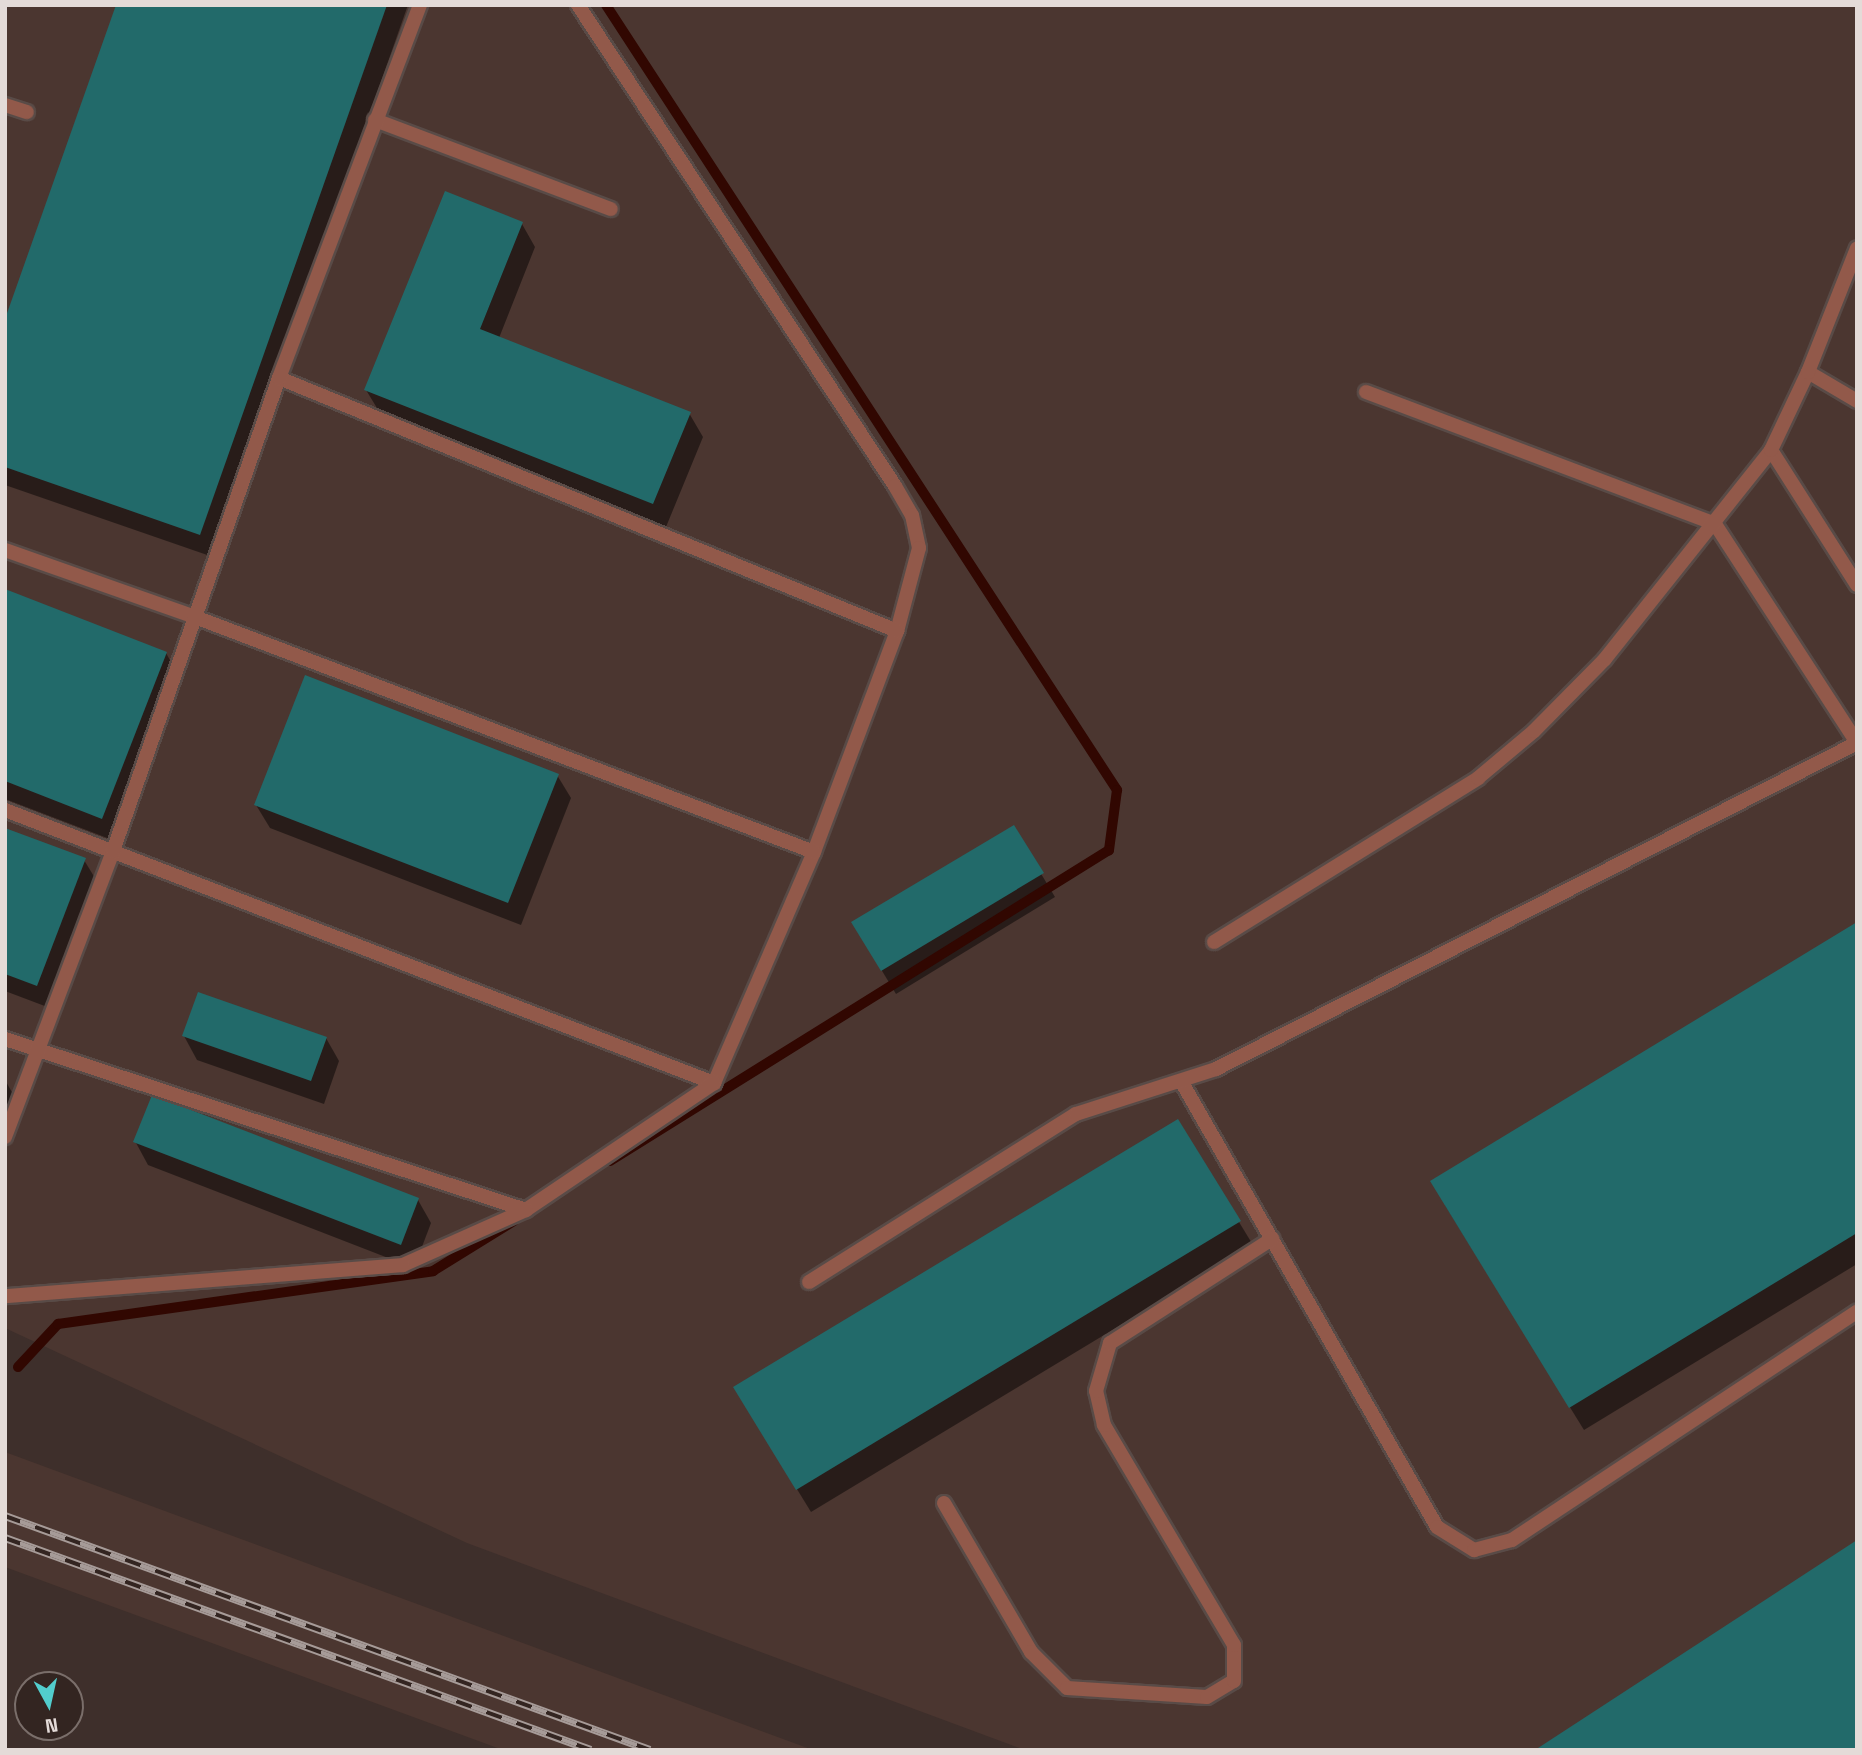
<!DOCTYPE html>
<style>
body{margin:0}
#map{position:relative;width:1862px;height:1755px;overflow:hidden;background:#3e2f2b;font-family:"Space Grotesk",sans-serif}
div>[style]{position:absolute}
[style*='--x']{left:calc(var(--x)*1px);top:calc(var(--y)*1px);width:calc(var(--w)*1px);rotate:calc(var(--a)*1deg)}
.built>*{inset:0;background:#4b3630}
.shadow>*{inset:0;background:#0007}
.stream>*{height:10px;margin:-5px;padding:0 5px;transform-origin:5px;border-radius:5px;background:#310701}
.building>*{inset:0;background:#226a6a}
.roads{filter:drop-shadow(2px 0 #594b47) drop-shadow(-2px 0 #594b47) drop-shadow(0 2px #594b47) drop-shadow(0 -2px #594b47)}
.service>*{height:14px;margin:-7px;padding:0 7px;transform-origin:7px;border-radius:7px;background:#92594a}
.rail>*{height:8px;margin-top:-4px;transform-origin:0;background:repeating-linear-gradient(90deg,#332521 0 16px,#a69b98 0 32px);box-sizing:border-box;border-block:2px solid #a69b98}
span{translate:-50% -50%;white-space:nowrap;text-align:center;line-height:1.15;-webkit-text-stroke:5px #332521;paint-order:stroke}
.frame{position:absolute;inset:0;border:7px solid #e4dbd8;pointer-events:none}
.north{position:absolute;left:14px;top:1671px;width:70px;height:70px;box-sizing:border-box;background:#332521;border:2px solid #7a6e6a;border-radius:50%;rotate:172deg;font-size:19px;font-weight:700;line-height:28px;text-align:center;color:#e4dbd8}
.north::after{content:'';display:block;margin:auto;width:24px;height:32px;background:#52cdcd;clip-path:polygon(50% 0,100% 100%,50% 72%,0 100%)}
</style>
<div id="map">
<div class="built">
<div style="clip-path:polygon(5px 5px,1857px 5px,1857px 1750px,1025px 1750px,467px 1543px,5px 1328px)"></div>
<div style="clip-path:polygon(5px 1452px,813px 1750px,503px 1750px,5px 1567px)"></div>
</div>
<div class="shadow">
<div style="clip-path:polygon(118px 5px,408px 5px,213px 557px,5px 485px,5px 324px)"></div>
<div style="clip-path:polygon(522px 224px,535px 247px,499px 338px,689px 413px,703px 437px,666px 527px,380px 413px,366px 390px)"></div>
<div style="clip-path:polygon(5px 591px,166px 653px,179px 676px,115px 841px,5px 799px)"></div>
<div style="clip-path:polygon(557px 775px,571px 798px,521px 925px,270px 828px,256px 805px)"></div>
<div style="clip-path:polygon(1013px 827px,1055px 897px,896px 994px,867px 946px)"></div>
<div style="clip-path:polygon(5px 830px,84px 860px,98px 883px,50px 1008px,5px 991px)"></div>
<div style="clip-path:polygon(1857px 924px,1857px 1264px,1584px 1430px,1445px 1205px)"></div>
<div style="clip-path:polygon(184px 1036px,326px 1038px,339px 1061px,324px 1104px,197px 1060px)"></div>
<div style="clip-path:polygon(5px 1080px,17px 1101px,5px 1133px)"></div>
<div style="clip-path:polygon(135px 1141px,418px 1200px,431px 1223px,414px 1268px,148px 1165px)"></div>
<div style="clip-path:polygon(1239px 1222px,1253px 1245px,811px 1512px,749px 1411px)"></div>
</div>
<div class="stream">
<div style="--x:606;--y:5;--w:937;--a:56.94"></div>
<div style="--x:1117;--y:790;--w:61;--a:97.6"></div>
<div style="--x:1109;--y:850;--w:588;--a:148.07"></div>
<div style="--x:18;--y:1367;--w:59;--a:-47.1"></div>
<div style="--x:58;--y:1324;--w:379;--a:-8"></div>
<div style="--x:433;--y:1271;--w:95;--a:-31.7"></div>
</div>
<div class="building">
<div style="clip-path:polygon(116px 5px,387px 5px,200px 535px,5px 467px,5px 319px)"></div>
<div style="clip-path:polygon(445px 191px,523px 222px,480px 329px,691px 412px,653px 504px,364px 390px)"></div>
<div style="clip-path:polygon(5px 589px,167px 652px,102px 819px,5px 781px)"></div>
<div style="clip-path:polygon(305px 675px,559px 774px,508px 903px,254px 805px)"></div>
<div style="clip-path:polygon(1014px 825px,1044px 873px,881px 971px,851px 922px)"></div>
<div style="clip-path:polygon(5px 828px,86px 858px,37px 986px,5px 974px)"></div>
<div style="clip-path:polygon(1857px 922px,1857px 1233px,1569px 1408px,1430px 1181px)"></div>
<div style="clip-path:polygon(198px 992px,327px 1037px,311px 1081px,182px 1036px)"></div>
<div style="clip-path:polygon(152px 1095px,419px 1198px,401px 1245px,133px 1142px)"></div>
<div style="clip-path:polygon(1178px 1119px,1241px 1221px,796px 1490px,733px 1387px)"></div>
<div style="clip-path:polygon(1857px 1540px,1857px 1750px,1535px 1750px)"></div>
</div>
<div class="roads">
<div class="service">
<div style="--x:578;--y:5;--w:576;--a:56.61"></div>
<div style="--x:895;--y:486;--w:34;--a:60"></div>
<div style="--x:912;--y:515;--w:34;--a:78"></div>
<div style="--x:919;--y:548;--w:86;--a:104.8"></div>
<div style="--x:897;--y:631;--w:236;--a:110.6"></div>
<div style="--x:814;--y:852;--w:252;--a:113.4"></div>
<div style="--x:5;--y:105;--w:23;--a:18"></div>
<div style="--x:375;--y:120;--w:252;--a:20.7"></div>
<div style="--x:1808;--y:372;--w:57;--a:30.6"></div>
<div style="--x:279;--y:378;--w:668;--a:22.26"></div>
<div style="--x:1366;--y:392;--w:373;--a:20.7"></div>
<div style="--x:1715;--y:524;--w:261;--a:57"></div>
<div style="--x:1771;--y:450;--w:160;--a:57.5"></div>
<div style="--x:5;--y:550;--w:201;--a:19.4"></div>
<div style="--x:195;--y:617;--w:662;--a:20.79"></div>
<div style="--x:5;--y:810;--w:760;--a:21.06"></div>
<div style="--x:714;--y:1083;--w:227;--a:146"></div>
<div style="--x:526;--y:1210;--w:135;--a:155.9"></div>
<div style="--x:403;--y:1265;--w:399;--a:175.5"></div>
<div style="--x:1214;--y:942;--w:311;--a:-31.8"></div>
<div style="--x:1478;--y:778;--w:73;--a:-40"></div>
<div style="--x:1534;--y:731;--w:101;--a:-45.4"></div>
<div style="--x:1605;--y:659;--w:267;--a:-51.5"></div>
<div style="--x:1771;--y:450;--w:86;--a:-64.6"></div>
<div style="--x:1808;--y:372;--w:133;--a:-68.4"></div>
<div style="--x:5;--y:1039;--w:548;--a:18.17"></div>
<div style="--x:1181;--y:1081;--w:514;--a:60.14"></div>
<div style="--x:1437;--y:1527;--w:44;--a:31.9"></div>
<div style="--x:1474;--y:1550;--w:39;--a:-15"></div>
<div style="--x:1512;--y:1540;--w:414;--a:-33.5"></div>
<div style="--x:5;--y:1137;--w:306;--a:-69.3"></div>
<div style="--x:113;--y:851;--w:501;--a:-70.66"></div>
<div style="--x:279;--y:378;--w:399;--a:-69.3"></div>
<div style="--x:809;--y:1282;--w:315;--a:-32.2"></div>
<div style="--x:1076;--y:1114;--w:147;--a:-17.8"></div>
<div style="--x:1216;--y:1069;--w:719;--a:-26.96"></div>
<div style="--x:944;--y:1503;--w:173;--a:59.7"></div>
<div style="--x:1031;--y:1652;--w:51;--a:45"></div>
<div style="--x:1067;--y:1688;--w:140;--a:3.7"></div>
<div style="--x:1207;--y:1697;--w:31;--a:-31"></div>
<div style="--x:1234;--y:1681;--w:36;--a:-90"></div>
<div style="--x:1234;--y:1645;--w:256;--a:-120.6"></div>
<div style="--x:1104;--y:1425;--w:35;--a:-103"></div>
<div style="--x:1096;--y:1391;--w:50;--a:-73.7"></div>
<div style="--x:1110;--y:1343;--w:193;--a:-32.7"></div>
</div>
</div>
<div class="rail">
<div style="--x:5;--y:1516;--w:686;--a:19.94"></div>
<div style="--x:5;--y:1538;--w:623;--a:19.89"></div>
</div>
<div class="frame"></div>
<div class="north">N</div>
</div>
